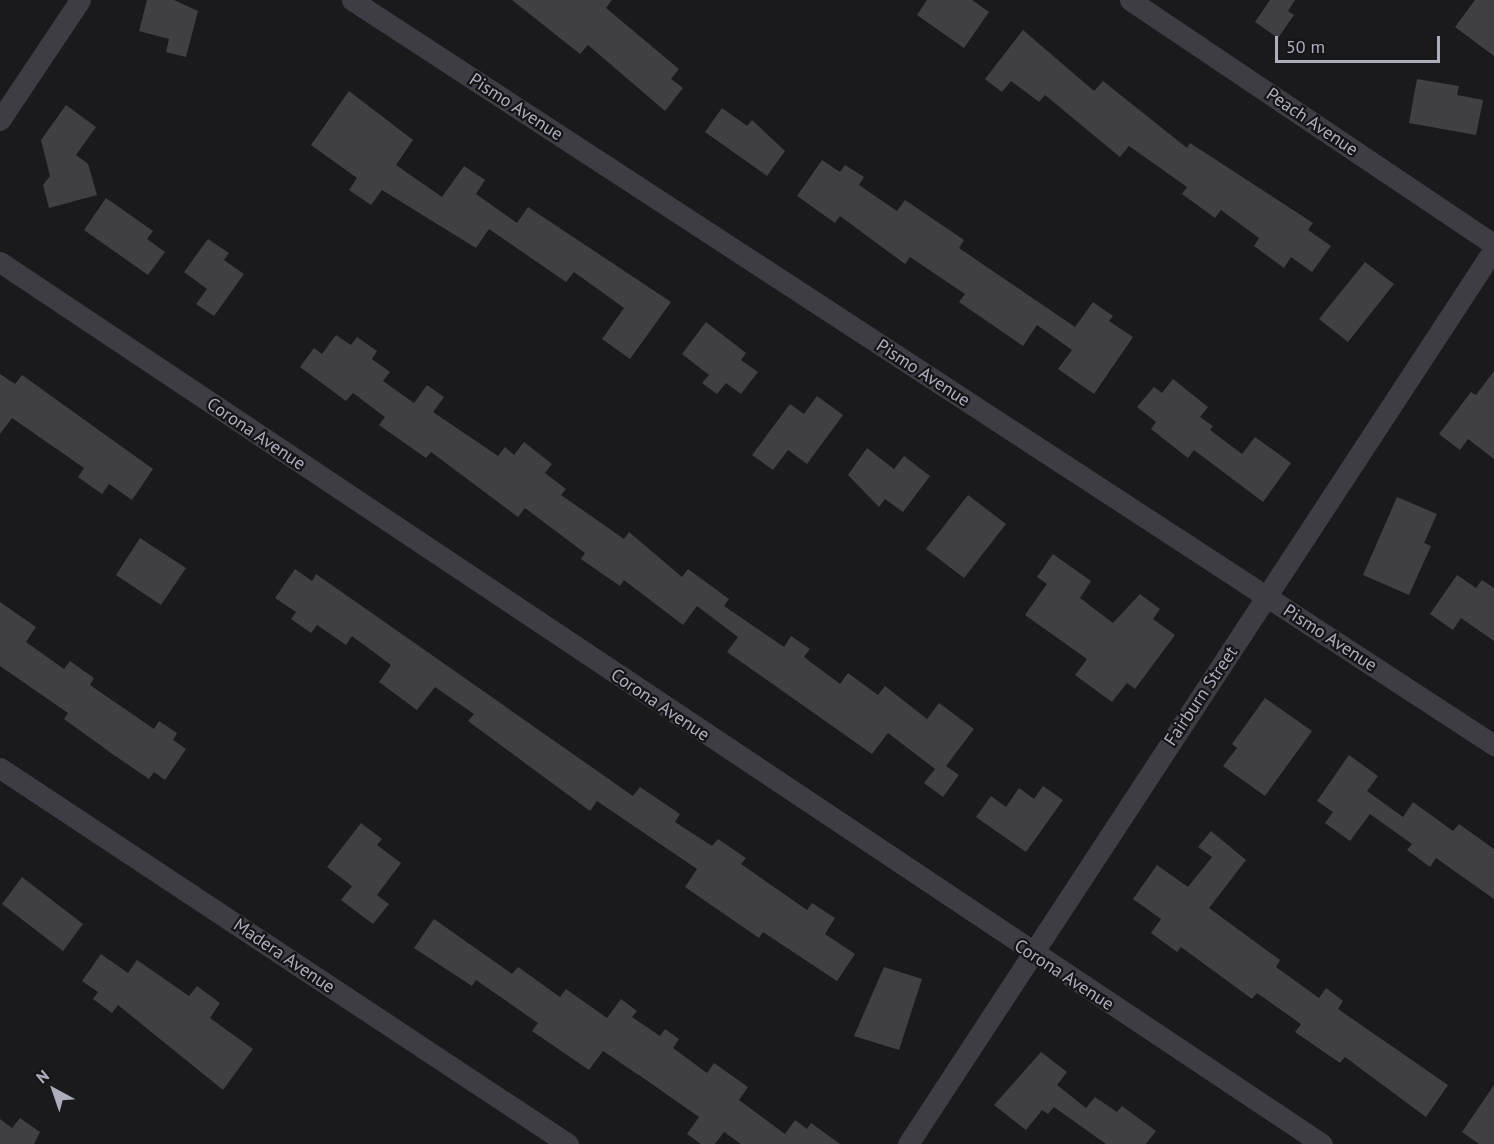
<!DOCTYPE html>
<style>
body{margin:0}
#map{position:relative;width:1494px;height:1144px;overflow:hidden;background:#1a1a1c;font-family:"PT Sans",sans-serif}
div>[style]{position:absolute}
[style*='--x']{left:calc(var(--x)*1px);top:calc(var(--y)*1px);width:calc(var(--w)*1px);rotate:calc(var(--a)*1deg)}
.building>*{inset:0;background:#403f44}
.minor>*{height:21px;margin:-10.5px;padding:0 10.5px;transform-origin:10.5px;border-radius:10.5px;background:#3d3d43}
span{translate:-50% -50%;white-space:nowrap;text-align:center;line-height:1.15;-webkit-text-stroke:4.5px #151517;paint-order:stroke}
.street-label{font-size:18px;color:#acaebc}
.north{position:absolute;left:24px;top:1060px;width:60px;height:60px;-webkit-text-stroke:4px #151517;paint-order:stroke;rotate:320deg;font-size:16px;font-weight:700;line-height:24px;text-align:center;color:#acaebc}
.north::after{content:'';display:block;margin:auto;width:21px;height:27px;background:#acaebc;clip-path:polygon(50% 0,100% 100%,50% 72%,0 100%)}
.scale{position:absolute;left:1275px;top:36px;width:165px;height:27px;box-sizing:border-box;border:3px solid #acaebc;border-top:0;padding-left:8px;font-size:18px;line-height:21px;white-space:nowrap;color:#acaebc;-webkit-text-stroke:4px #151517;paint-order:stroke}
</style>
<div id="map">
<div class="building">
<div style="clip-path:polygon(147px 0,174px 0,198px 11px,186px 57px,166px 52px,169px 39px,139px 31px)"></div>
<div style="clip-path:polygon(512px 0,612px 0,606px 8px,679px 69px,671px 79px,683px 88px,665px 111px,588px 45px,580px 54px)"></div>
<div style="clip-path:polygon(927px 0,972px 0,989px 12px,964px 48px,917px 15px)"></div>
<div style="clip-path:polygon(1270px 0,1295px 0,1288px 11px,1294px 15px,1278px 38px,1255px 22px)"></div>
<div style="clip-path:polygon(1475px 0,1494px 0,1494px 56px,1455px 27px)"></div>
<div style="clip-path:polygon(1023px 30px,1094px 91px,1103px 81px,1187px 148px,1190px 143px,1313px 223px,1308px 230px,1331px 246px,1312px 272px,1291px 257px,1284px 268px,1254px 246px,1259px 238px,1221px 210px,1215px 218px,1182px 194px,1187px 187px,1129px 146px,1120px 157px,1045px 95px,1039px 102px,1011px 81px,1002px 92px,985px 79px)"></div>
<div style="clip-path:polygon(1417px 79px,1459px 86px,1457px 95px,1483px 100px,1476px 135px,1409px 123px)"></div>
<div style="clip-path:polygon(349px 91px,413px 140px,396px 165px,442px 197px,464px 166px,485px 180px,476px 194px,517px 223px,528px 207px,671px 302px,630px 359px,602px 339px,624px 308px,574px 272px,566px 282px,489px 229px,476px 248px,382px 190px,371px 205px,349px 190px,357px 178px,311px 145px)"></div>
<div style="clip-path:polygon(66px 105px,96px 127px,76px 155px,88px 164px,97px 195px,49px 208px,43px 185px,50px 176px,41px 140px)"></div>
<div style="clip-path:polygon(722px 108px,747px 126px,752px 120px,785px 151px,767px 176px,705px 132px)"></div>
<div style="clip-path:polygon(822px 160px,840px 172px,845px 165px,864px 177px,859px 185px,897px 211px,905px 200px,964px 240px,959px 248px,1075px 327px,1093px 302px,1113px 316px,1109px 321px,1133px 337px,1094px 394px,1058px 369px,1072px 350px,1037px 325px,1023px 346px,959px 302px,965px 294px,910px 257px,905px 264px,840px 216px,835px 223px,797px 196px)"></div>
<div style="clip-path:polygon(106px 198px,153px 231px,147px 239px,165px 252px,148px 275px,84px 230px)"></div>
<div style="clip-path:polygon(208px 239px,229px 253px,224px 260px,244px 274px,214px 316px,196px 304px,207px 289px,184px 272px)"></div>
<div style="clip-path:polygon(1365px 262px,1394px 284px,1348px 342px,1319px 319px)"></div>
<div style="clip-path:polygon(706px 322px,746px 353px,741px 360px,758px 372px,741px 394px,726px 383px,717px 394px,702px 383px,709px 375px,682px 354px)"></div>
<div style="clip-path:polygon(336px 335px,351px 345px,357px 337px,377px 351px,372px 359px,390px 372px,383px 381px,414px 403px,427px 385px,444px 397px,433px 412px,498px 456px,505px 447px,514px 455px,524px 442px,552px 464px,545px 473px,566px 489px,561px 495px,624px 539px,629px 532px,682px 577px,688px 569px,729px 599px,724px 606px,784px 647px,791px 636px,810px 649px,804px 657px,840px 684px,848px 673px,878px 695px,885px 686px,927px 719px,939px 703px,974px 729px,946px 766px,959px 775px,943px 797px,924px 783px,935px 769px,888px 733px,872px 754px,727px 652px,738px 637px,697px 606px,683px 625px,624px 580px,620px 586px,581px 559px,585px 553px,525px 508px,518px 517px,431px 452px,426px 458px,379px 425px,385px 417px,353px 393px,346px 401px,300px 367px,314px 348px,322px 354px)"></div>
<div style="clip-path:polygon(1494px 371px,1494px 459px,1468px 439px,1460px 450px,1439px 434px,1471px 392px,1476px 395px)"></div>
<div style="clip-path:polygon(0 374px,15px 384px,22px 375px,153px 469px,132px 500px,109px 484px,102px 494px,78px 477px,84px 468px,12px 418px,0 434px)"></div>
<div style="clip-path:polygon(1173px 379px,1208px 407px,1200px 417px,1213px 426px,1210px 430px,1242px 454px,1255px 437px,1291px 463px,1263px 502px,1194px 450px,1188px 458px,1151px 429px,1156px 422px,1137px 407px,1154px 387px,1162px 393px)"></div>
<div style="clip-path:polygon(817px 396px,843px 415px,807px 464px,788px 450px,773px 470px,752px 455px,790px 404px,804px 414px)"></div>
<div style="clip-path:polygon(867px 448px,894px 469px,904px 456px,930px 476px,903px 512px,885px 499px,879px 507px,848px 475px)"></div>
<div style="clip-path:polygon(968px 495px,1006px 524px,964px 578px,926px 549px)"></div>
<div style="clip-path:polygon(1397px 497px,1437px 514px,1424px 543px,1431px 546px,1409px 595px,1363px 575px)"></div>
<div style="clip-path:polygon(140px 538px,186px 568px,161px 605px,116px 575px)"></div>
<div style="clip-path:polygon(1053px 554px,1091px 581px,1080px 598px,1113px 623px,1140px 594px,1160px 609px,1153px 619px,1175px 635px,1135px 689px,1127px 683px,1112px 702px,1075px 675px,1087px 659px,1025px 615px,1047px 584px,1037px 577px)"></div>
<div style="clip-path:polygon(295px 569px,312px 581px,316px 574px,633px 796px,640px 787px,680px 814px,675px 822px,712px 846px,718px 839px,746px 858px,741px 864px,807px 910px,812px 903px,835px 918px,825px 934px,855px 954px,837px 981px,763px 932px,759px 938px,685px 887px,697px 869px,597px 801px,590px 811px,468px 721px,474px 714px,435px 687px,417px 710px,379px 682px,391px 665px,352px 636px,346px 645px,317px 625px,311px 633px,291px 619px,296px 612px,275px 598px)"></div>
<div style="clip-path:polygon(1457px 575px,1476px 588px,1482px 580px,1494px 588px,1494px 641px,1461px 618px,1453px 630px,1430px 614px)"></div>
<div style="clip-path:polygon(0 602px,36px 627px,26px 642px,64px 669px,70px 661px,94px 678px,90px 685px,154px 729px,159px 721px,177px 733px,173px 740px,186px 749px,165px 780px,154px 772px,149px 779px,111px 753px,64px 719px,68px 713px,0 666px)"></div>
<div style="clip-path:polygon(1265px 698px,1312px 731px,1265px 796px,1223px 766px,1237px 748px,1232px 744px)"></div>
<div style="clip-path:polygon(1349px 755px,1378px 776px,1367px 791px,1403px 817px,1413px 802px,1453px 831px,1459px 824px,1494px 849px,1494px 899px,1436px 858px,1430px 867px,1407px 850px,1412px 844px,1370px 814px,1350px 841px,1325px 823px,1333px 812px,1317px 801px)"></div>
<div style="clip-path:polygon(1043px 786px,1063px 800px,1026px 852px,976px 817px,991px 796px,1006px 807px,1019px 788px,1034px 799px)"></div>
<div style="clip-path:polygon(361px 823px,382px 839px,377px 845px,401px 863px,377px 895px,389px 904px,373px 924px,341px 900px,352px 886px,327px 867px)"></div>
<div style="clip-path:polygon(1211px 831px,1246px 860px,1209px 908px,1280px 960px,1276px 967px,1319px 998px,1326px 988px,1343px 1001px,1338px 1009px,1448px 1085px,1426px 1117px,1345px 1057px,1340px 1063px,1295px 1032px,1301px 1024px,1257px 993px,1252px 999px,1181px 947px,1177px 952px,1151px 933px,1161px 919px,1133px 899px,1157px 865px,1188px 887px,1212px 857px,1198px 847px)"></div>
<div style="clip-path:polygon(22px 877px,83px 924px,63px 951px,2px 904px)"></div>
<div style="clip-path:polygon(434px 919px,512px 974px,518px 967px,560px 997px,566px 989px,607px 1018px,621px 999px,637px 1011px,632px 1017px,660px 1036px,665px 1029px,679px 1039px,673px 1048px,707px 1073px,714px 1063px,748px 1087px,739px 1100px,785px 1134px,795px 1120px,807px 1129px,811px 1123px,840px 1144px,741px 1144px,724px 1132px,715px 1144px,701px 1144px,687px 1134px,699px 1117px,649px 1082px,603px 1051px,589px 1070px,532px 1031px,538px 1023px,476px 980px,472px 986px,414px 948px)"></div>
<div style="clip-path:polygon(101px 954px,128px 973px,137px 960px,189px 996px,197px 986px,220px 1003px,210px 1018px,253px 1049px,223px 1090px,118px 1005px,112px 1013px,93px 999px,98px 992px,82px 981px)"></div>
<div style="clip-path:polygon(884px 967px,922px 979px,899px 1050px,854px 1036px)"></div>
<div style="clip-path:polygon(1041px 1052px,1067px 1072px,1057px 1085px,1086px 1108px,1095px 1097px,1117px 1112px,1122px 1106px,1156px 1131px,1146px 1144px,1106px 1144px,1054px 1107px,1048px 1114px,1042px 1110px,1026px 1130px,994px 1105px)"></div>
<div style="clip-path:polygon(1494px 1085px,1494px 1144px,1479px 1144px,1462px 1132px)"></div>
<div style="clip-path:polygon(20px 1118px,40px 1132px,34px 1144px,0 1144px,0 1119px,12px 1128px)"></div>
</div>
<div class="minor">
<div style="--x:352;--y:0;--w:1364;--a:33.12"></div>
<div style="--x:1130;--y:0;--w:439;--a:33.9"></div>
<div style="--x:0;--y:120;--w:144;--a:-56.3"></div>
<div style="--x:0;--y:262;--w:1589;--a:33.71"></div>
<div style="--x:0;--y:768;--w:681;--a:33.5"></div>
<div style="--x:908;--y:1144;--w:1070;--a:-56.79"></div>
</div>
<div class="street-label">
<span style="left:516px;top:107px;rotate:33deg">Pismo Avenue</span>
<span style="left:1312px;top:122px;rotate:34deg">Peach Avenue</span>
<span style="left:923px;top:373px;rotate:33deg">Pismo Avenue</span>
<span style="left:256px;top:434px;rotate:34deg">Corona Avenue</span>
<span style="left:1330px;top:638px;rotate:33deg">Pismo Avenue</span>
<span style="left:1201px;top:696px;rotate:-56deg">Fairburn Street</span>
<span style="left:660px;top:705px;rotate:34deg">Corona Avenue</span>
<span style="left:284px;top:956px;rotate:34deg">Madera Avenue</span>
<span style="left:1064px;top:975px;rotate:33deg">Corona Avenue</span>
</div>
<div class="north">N</div>
<div class="scale">50 m</div>
</div>
